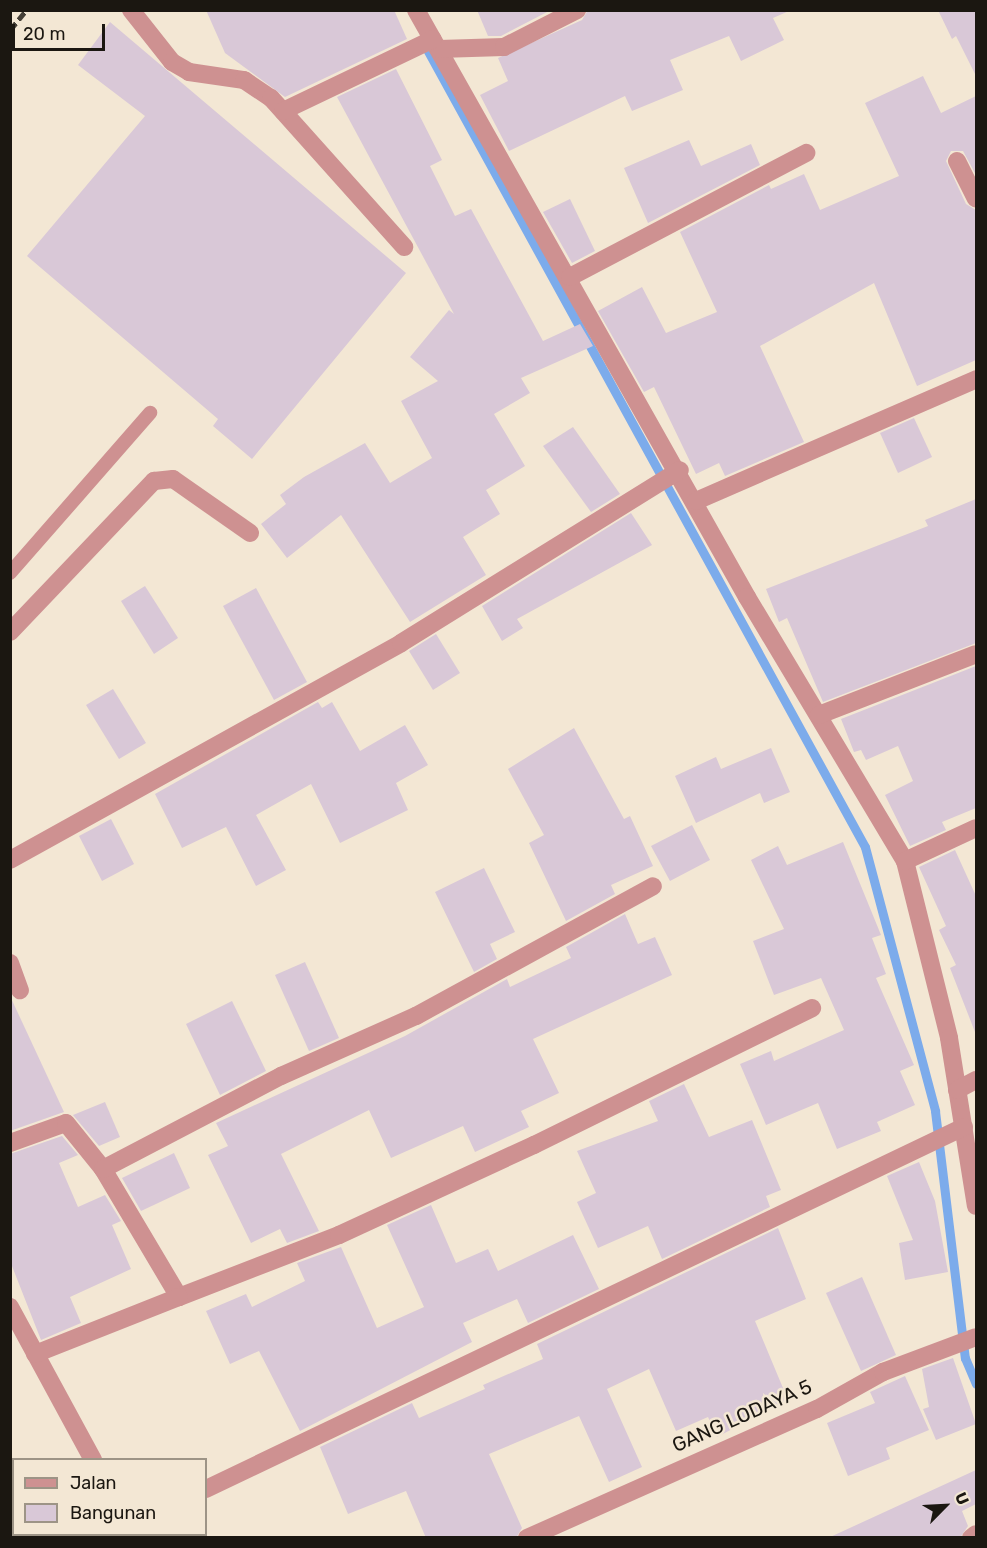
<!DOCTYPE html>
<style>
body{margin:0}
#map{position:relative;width:987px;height:1548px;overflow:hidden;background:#f3e7d4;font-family:Rubik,sans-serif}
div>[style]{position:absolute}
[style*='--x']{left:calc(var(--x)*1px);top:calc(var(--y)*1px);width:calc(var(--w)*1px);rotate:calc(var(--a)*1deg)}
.stream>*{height:9px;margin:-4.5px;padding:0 4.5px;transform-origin:4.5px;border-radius:4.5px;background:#7cabeb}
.building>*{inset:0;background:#d9c8d7}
.lane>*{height:14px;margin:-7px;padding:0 7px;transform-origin:7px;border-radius:7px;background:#ce9191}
.street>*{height:18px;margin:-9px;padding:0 9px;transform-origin:9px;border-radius:9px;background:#ce9191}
.rail>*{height:4.5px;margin-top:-2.25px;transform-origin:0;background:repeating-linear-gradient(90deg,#454037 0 9px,transparent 0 13.5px)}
span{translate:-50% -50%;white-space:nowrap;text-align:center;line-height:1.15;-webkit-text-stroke:5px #f3e7d4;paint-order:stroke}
.street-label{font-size:20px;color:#1b1711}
.frame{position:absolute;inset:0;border:12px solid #1b1711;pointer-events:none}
.legend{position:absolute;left:12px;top:1458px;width:195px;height:78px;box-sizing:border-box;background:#f3e7d4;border:2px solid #9d9486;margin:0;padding:8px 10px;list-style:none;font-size:18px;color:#1b1711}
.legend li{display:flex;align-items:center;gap:12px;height:30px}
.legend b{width:30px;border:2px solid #9d9486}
.north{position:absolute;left:915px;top:1476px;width:60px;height:60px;-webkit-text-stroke:4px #f3e7d4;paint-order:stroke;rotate:66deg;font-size:16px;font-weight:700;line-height:24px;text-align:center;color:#1b1711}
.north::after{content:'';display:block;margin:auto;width:21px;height:27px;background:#1b1711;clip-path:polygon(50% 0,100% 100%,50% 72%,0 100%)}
.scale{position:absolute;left:12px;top:24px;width:93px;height:27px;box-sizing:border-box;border:3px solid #1b1711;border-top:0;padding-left:8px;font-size:18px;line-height:21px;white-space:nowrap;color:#1b1711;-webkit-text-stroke:4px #f3e7d4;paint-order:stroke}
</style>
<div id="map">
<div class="stream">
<div style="--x:423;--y:42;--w:918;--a:61.23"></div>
<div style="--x:865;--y:847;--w:273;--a:75.1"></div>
<div style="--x:935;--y:1111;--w:249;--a:83.1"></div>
<div style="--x:965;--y:1358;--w:28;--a:67"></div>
</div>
<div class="building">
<div style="clip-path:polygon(206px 10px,394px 10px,407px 39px,285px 97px,225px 53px)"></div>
<div style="clip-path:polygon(477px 10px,551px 10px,501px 36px,488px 36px)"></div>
<div style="clip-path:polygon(588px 10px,789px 10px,789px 11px,773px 18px,784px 40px,741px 61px,729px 36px,670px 60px,683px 90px,632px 111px,625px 96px,509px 151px,480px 95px,508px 81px,498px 58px,582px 20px)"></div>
<div style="clip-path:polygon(938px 10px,976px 10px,976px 76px,956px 36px,952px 39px)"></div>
<div style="clip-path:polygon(110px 22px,406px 273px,252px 459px,213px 426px,218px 419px,27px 256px,145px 116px,78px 65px)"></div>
<div style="clip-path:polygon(396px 69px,442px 160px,430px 166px,455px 216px,471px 209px,543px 341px,580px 324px,593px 346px,521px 378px,530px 393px,494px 414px,525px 466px,486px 490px,500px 514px,463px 537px,486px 575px,410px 622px,341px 515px,287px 558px,261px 524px,286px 504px,280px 495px,304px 477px,365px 443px,390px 483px,432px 458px,401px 401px,438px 381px,410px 357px,449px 310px,454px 314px,337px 97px)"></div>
<div style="clip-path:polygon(923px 76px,941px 113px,976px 96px,976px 175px,963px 151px,951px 151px,946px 161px,966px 204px,976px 210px,976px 360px,917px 386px,874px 283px,760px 346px,804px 442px,725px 476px,719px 463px,696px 474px,654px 387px,644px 392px,598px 311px,642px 287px,666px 333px,717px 312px,680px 232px,769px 185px,771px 189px,804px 174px,820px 210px,899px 176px,865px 103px)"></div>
<div style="clip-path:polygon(689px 140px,701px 166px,751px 144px,760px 165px,648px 223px,624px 168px)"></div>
<div style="clip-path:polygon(570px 199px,595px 251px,572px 263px,543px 212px)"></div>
<div style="clip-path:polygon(914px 418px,932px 457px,898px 473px,880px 433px)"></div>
<div style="clip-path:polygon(573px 427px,620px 494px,591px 512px,543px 446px)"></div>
<div style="clip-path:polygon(976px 499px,976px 643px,823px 702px,787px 618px,779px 622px,766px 589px,928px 526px,925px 520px)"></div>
<div style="clip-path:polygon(631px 513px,652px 545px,517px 619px,523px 628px,502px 641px,482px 606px)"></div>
<div style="clip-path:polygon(145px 586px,178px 638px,154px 654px,121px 601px)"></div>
<div style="clip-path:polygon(256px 588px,307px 682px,274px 700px,223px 606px)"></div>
<div style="clip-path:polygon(436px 634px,460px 673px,433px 690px,409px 651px)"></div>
<div style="clip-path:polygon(976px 666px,976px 808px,942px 822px,946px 830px,910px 846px,885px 795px,913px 781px,898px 746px,866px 760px,861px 750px,854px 752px,841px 719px)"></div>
<div style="clip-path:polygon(113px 689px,146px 743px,119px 759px,86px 705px)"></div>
<div style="clip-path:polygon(318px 702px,322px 708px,332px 702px,360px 751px,405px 725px,428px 765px,396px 783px,408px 810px,340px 843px,311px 784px,256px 815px,286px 870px,256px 886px,226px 827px,182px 848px,155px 794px)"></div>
<div style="clip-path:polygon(574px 728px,624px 819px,630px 816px,653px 866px,611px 885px,615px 894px,566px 921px,529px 843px,544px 835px,508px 769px)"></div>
<div style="clip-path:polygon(771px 748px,790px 792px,764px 803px,760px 793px,696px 823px,675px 776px,716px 757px,721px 769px)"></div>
<div style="clip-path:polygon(111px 819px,134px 864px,102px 881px,79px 836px)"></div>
<div style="clip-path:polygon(692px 825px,710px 860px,670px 881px,651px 846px)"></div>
<div style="clip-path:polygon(843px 842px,881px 935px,872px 938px,886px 974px,876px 978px,914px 1065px,900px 1071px,915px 1105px,877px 1122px,881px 1131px,837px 1149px,818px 1103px,766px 1125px,740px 1064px,771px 1051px,774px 1061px,844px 1030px,821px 978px,774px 995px,753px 941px,784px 929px,751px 860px,778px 846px,787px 865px)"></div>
<div style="clip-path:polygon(955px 850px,976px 896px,975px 1032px,950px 968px,956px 965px,939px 930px,946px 926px,919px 867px)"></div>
<div style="clip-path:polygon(484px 868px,515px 932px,490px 944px,497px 959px,474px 972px,435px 892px)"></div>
<div style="clip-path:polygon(625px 914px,638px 944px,655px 937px,672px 975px,533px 1039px,559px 1093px,521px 1111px,529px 1127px,475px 1152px,463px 1126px,391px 1158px,369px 1110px,281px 1154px,319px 1231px,287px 1243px,280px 1229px,251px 1243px,208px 1155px,228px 1146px,216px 1123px,405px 1036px,507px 979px,510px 987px,571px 958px,566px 947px)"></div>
<div style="clip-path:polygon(305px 962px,339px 1038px,309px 1051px,275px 975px)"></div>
<div style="clip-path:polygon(10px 996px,64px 1112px,10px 1131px)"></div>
<div style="clip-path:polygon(232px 1001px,266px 1071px,220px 1095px,186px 1024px)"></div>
<div style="clip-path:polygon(684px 1084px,709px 1137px,752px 1120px,781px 1190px,766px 1196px,770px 1207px,662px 1259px,648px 1226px,598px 1248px,577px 1202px,596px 1193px,577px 1151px,658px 1121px,649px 1101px)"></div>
<div style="clip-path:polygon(105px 1102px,120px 1137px,99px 1146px,73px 1115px)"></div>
<div style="clip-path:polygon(62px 1136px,78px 1155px,59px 1163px,78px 1207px,105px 1195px,121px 1221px,112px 1225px,131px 1269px,70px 1297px,81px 1323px,41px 1340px,10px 1261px,10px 1154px)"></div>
<div style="clip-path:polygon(174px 1153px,190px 1188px,141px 1211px,122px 1178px)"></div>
<div style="clip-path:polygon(919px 1162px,935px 1201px,948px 1272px,905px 1280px,899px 1243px,913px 1240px,887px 1176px)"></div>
<div style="clip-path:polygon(431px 1205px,456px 1263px,488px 1249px,498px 1271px,573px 1235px,599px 1289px,528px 1323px,517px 1299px,463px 1323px,472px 1342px,300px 1431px,259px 1351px,230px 1364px,206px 1311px,246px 1294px,252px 1307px,305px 1281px,297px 1263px,341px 1247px,377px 1328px,424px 1307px,387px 1225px)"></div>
<div style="clip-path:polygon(778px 1228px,806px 1299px,755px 1321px,788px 1400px,717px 1437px,708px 1417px,676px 1431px,649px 1369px,607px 1389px,642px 1467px,609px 1482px,579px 1416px,489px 1454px,522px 1528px,516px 1538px,426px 1538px,406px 1491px,348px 1514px,320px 1447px,412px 1403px,419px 1418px,485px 1389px,483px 1385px,543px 1359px,537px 1344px)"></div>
<div style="clip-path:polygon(862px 1277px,896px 1355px,861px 1371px,826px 1293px)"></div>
<div style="clip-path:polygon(953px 1358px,976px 1424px,936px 1440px,923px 1409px,929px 1407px,922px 1369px)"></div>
<div style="clip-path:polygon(905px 1376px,929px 1430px,886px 1448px,890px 1459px,848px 1476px,827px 1423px,875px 1403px,870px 1392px)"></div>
<div style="clip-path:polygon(976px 1470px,976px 1504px,962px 1511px,968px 1526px,960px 1538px,828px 1538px)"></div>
</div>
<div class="lane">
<div style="--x:10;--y:573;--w:213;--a:-48.8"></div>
</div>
<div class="street">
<div style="--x:131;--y:10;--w:66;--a:51.7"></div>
<div style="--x:172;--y:62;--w:20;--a:30"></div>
<div style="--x:189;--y:72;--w:56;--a:8.3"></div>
<div style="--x:244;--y:80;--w:32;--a:34"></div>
<div style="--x:271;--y:98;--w:200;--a:48.2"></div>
<div style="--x:416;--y:10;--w:674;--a:60.58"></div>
<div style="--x:747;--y:597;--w:308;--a:59.1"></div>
<div style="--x:905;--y:861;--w:182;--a:76"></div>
<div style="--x:949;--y:1038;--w:170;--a:80.9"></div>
<div style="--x:439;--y:49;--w:65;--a:-1.8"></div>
<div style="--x:504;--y:47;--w:82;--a:-26.9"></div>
<div style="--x:283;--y:111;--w:166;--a:-25.6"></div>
<div style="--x:957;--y:161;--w:42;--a:63.4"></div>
<div style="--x:570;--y:277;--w:267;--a:-27.7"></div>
<div style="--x:696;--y:501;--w:305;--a:-23.5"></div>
<div style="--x:10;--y:632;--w:209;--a:-46.4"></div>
<div style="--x:154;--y:481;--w:19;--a:-6"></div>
<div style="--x:173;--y:479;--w:94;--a:35"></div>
<div style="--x:819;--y:715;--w:168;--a:-21.2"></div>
<div style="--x:10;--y:860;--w:447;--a:-29"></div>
<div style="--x:401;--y:643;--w:328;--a:-31.8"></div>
<div style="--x:905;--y:861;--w:78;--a:-24.9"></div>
<div style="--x:10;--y:963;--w:29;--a:70"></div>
<div style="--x:957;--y:1090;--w:21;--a:-28"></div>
<div style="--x:10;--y:1143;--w:59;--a:-19.7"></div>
<div style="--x:66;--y:1123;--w:59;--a:51.2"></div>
<div style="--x:103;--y:1169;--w:149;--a:59.3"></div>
<div style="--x:179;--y:1297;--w:172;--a:-21.2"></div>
<div style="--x:339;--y:1235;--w:215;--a:-24.8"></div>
<div style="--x:534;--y:1145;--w:310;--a:-26.2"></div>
<div style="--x:103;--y:1169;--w:201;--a:-27.6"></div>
<div style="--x:281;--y:1076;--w:148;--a:-24"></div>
<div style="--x:416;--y:1016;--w:270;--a:-28.7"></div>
<div style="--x:10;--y:1307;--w:174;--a:61.5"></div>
<div style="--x:35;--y:1354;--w:155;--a:-21.6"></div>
<div style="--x:206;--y:1489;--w:840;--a:-25.53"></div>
<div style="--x:135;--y:1534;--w:4;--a:63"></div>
<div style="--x:527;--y:1538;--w:317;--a:-24"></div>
<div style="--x:817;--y:1409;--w:76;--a:-29.3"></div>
<div style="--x:883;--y:1372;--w:99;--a:-20.6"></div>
<div style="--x:971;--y:1538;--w:6;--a:-39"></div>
</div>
<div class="rail">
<div style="--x:10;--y:30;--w:26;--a:-51"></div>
</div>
<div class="street-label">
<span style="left:742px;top:1416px;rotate:-24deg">GANG LODAYA 5</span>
</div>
<div class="frame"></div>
<ul class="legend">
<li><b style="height:8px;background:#ce9191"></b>Jalan</li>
<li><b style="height:16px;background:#d9c8d7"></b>Bangunan</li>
</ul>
<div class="north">U</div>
<div class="scale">20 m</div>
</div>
